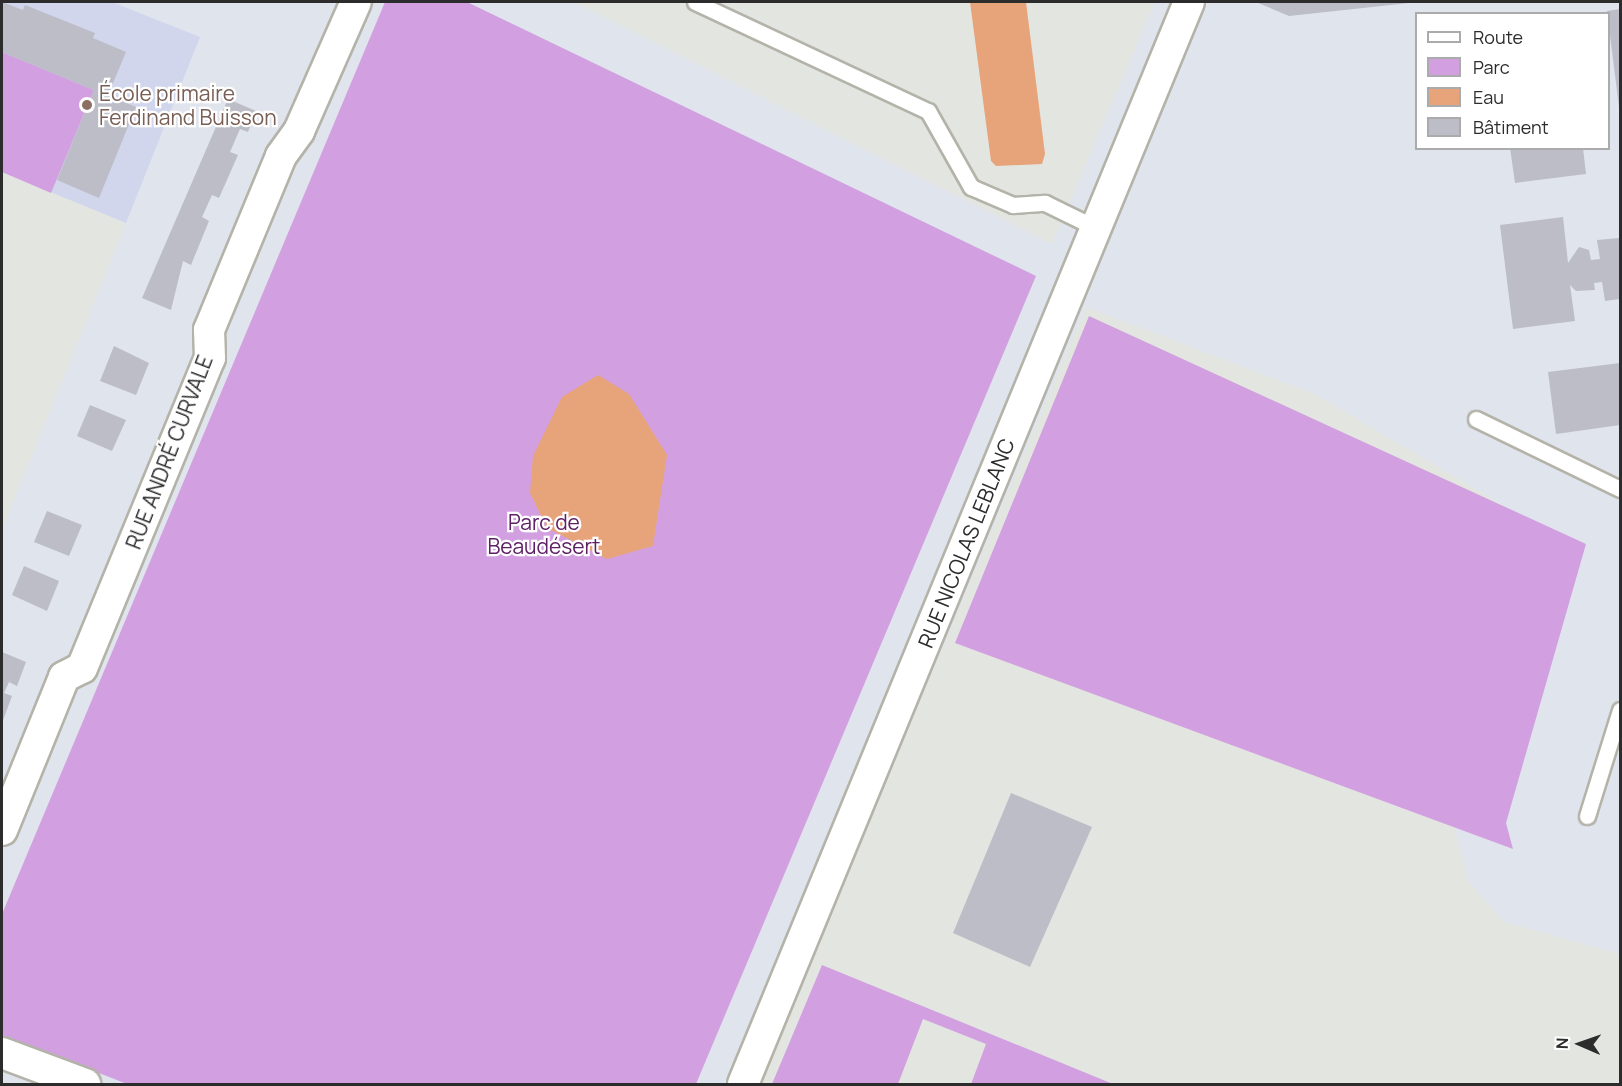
<!DOCTYPE html>
<meta charset="utf-8">
<style>
body{margin:0}
#map{position:relative;width:1622px;height:1086px;overflow:hidden;background:#e0e4ed;font-family:Manrope,sans-serif}
div>[style]{position:absolute}
[style*='--x']{left:calc(var(--x)*1px);top:calc(var(--y)*1px);width:calc(var(--w)*1px);rotate:calc(var(--a)*1deg)}
.industrial>*{inset:0;background:#e3e6e0}
.education>*{inset:0;background:#d1d6ed}
.green>*{inset:0;background:#d2a0e0}
.water>*{inset:0;background:#e7a47a}
.building>*{inset:0;background:#bcbdc6}
.roads{filter:drop-shadow(2px 0 #b4b3a9) drop-shadow(-2px 0 #b4b3a9) drop-shadow(0 2px #b4b3a9) drop-shadow(0 -2px #b4b3a9)}
.service>*{height:15px;margin:-7.5px;padding:0 7.5px;transform-origin:7.5px;border-radius:7.5px;background:#fff}
.minor>*{height:30px;margin:-15px;padding:0 15px;transform-origin:15px;border-radius:15px;background:#fff}
.dots>*{width:16px;height:16px;translate:-50% -50%;box-sizing:border-box;border:3px solid #fff;border-radius:50%}
span{translate:-50% -50%;white-space:nowrap;text-align:center;line-height:1.15;-webkit-text-stroke:4.5px #fff;paint-order:stroke}
.education-label{font-size:21px;color:#785e54}
.left{translate:0 -50%;text-align:left}
.street-label{font-size:21px;color:#2c2c2c}
.park-label{font-size:21px;color:#602066}
.frame{position:absolute;inset:0;border:3px solid #2c2c2c;pointer-events:none}
.legend{position:absolute;left:1415px;top:12px;width:195px;height:138px;box-sizing:border-box;background:#fff;border:2px solid #ababab;margin:0;padding:8px 10px;list-style:none;font-size:18px;color:#2c2c2c}
.legend li{display:flex;align-items:center;gap:12px;height:30px}
.legend b{width:30px;border:2px solid #ababab}
.north{position:absolute;left:1550px;top:1014px;width:60px;height:60px;-webkit-text-stroke:4px #fff;paint-order:stroke;rotate:272deg;font-size:16px;font-weight:700;line-height:24px;text-align:center;color:#2c2c2c}
.north::after{content:'';display:block;margin:auto;width:21px;height:27px;background:#2c2c2c;clip-path:polygon(50% 0,100% 100%,50% 72%,0 100%)}
</style>
<div id="map">
<div class="industrial">
<div style="clip-path:polygon(574px 2px,1155px 2px,1052px 244px)"></div>
<div style="clip-path:polygon(2px 172px,126px 223px,2px 530px)"></div>
<div style="clip-path:polygon(1086px 307px,1315px 394px,1555px 536px,1455px 829px,1468px 881px,1505px 922px,1620px 954px,1620px 1084px,759px 1084px)"></div>
</div>
<div class="education">
<div style="clip-path:polygon(2px 2px,112px 2px,200px 37px,126px 223px,2px 172px)"></div>
</div>
<div class="green">
<div style="clip-path:polygon(385px 2px,467px 2px,1036px 276px,696px 1084px,127px 1084px,2px 1035px,2px 914px)"></div>
<div style="clip-path:polygon(2px 52px,94px 90px,51px 193px,2px 172px)"></div>
<div style="clip-path:polygon(1089px 316px,1586px 544px,1506px 823px,1513px 849px,955px 643px)"></div>
<div style="clip-path:polygon(822px 965px,1113px 1084px,971px 1084px,986px 1044px,923px 1019px,898px 1084px,772px 1084px)"></div>
</div>
<div class="water">
<div style="clip-path:polygon(970px 2px,1026px 2px,1045px 154px,1042px 164px,996px 166px,991px 161px)"></div>
<div style="clip-path:polygon(598px 375px,629px 394px,667px 455px,653px 546px,607px 559px,547px 528px,530px 493px,533px 456px,562px 397px)"></div>
</div>
<div class="building">
<div style="clip-path:polygon(2px 2px,23px 10px,25px 5px,95px 33px,93px 38px,126px 52px,108px 95px,136px 107px,99px 198px,57px 180px,94px 90px,2px 52px)"></div>
<div style="clip-path:polygon(1256px 2px,1409px 2px,1409px 3px,1289px 16px)"></div>
<div style="clip-path:polygon(1620px 9px,1620px 107px,1619px 107px,1607px 11px)"></div>
<div style="clip-path:polygon(228px 99px,256px 111px,248px 132px,240px 129px,230px 152px,238px 155px,219px 198px,212px 195px,202px 217px,209px 221px,191px 265px,183px 261px,171px 310px,142px 298px)"></div>
<div style="clip-path:polygon(1510px 148px,1583px 148px,1586px 174px,1515px 183px)"></div>
<div style="clip-path:polygon(1563px 217px,1568px 263px,1579px 247px,1589px 250px,1591px 260px,1600px 259px,1597px 240px,1620px 238px,1620px 299px,1605px 301px,1602px 282px,1594px 283px,1595px 290px,1576px 291px,1570px 285px,1575px 321px,1513px 329px,1500px 225px)"></div>
<div style="clip-path:polygon(114px 346px,149px 363px,136px 395px,100px 381px)"></div>
<div style="clip-path:polygon(1620px 363px,1620px 425px,1556px 434px,1548px 372px)"></div>
<div style="clip-path:polygon(90px 405px,126px 420px,112px 451px,77px 436px)"></div>
<div style="clip-path:polygon(47px 511px,82px 525px,69px 556px,34px 542px)"></div>
<div style="clip-path:polygon(24px 566px,59px 581px,47px 611px,12px 595px)"></div>
<div style="clip-path:polygon(2px 652px,26px 662px,17px 686px,9px 682px,4px 693px,12px 696px,2px 723px)"></div>
<div style="clip-path:polygon(1011px 793px,1092px 827px,1030px 967px,953px 933px)"></div>
</div>
<div class="roads">
<div class="service">
<div style="--x:695;--y:2;--w:257;--a:25.1"></div>
<div style="--x:928;--y:111;--w:87;--a:60.5"></div>
<div style="--x:971;--y:187;--w:46;--a:23.2"></div>
<div style="--x:1013;--y:205;--w:32;--a:-4"></div>
<div style="--x:1045;--y:203;--w:57;--a:26.1"></div>
<div style="--x:1476;--y:419;--w:160;--a:25.9"></div>
<div style="--x:1587;--y:816;--w:111;--a:-72.7"></div>
</div>
<div class="minor">
<div style="--x:2;--y:830;--w:165;--a:-67.9"></div>
<div style="--x:64;--y:677;--w:20;--a:-27"></div>
<div style="--x:82;--y:668;--w:335;--a:-67.6"></div>
<div style="--x:210;--y:358;--w:28;--a:-92"></div>
<div style="--x:209;--y:330;--w:188;--a:-67.5"></div>
<div style="--x:281;--y:156;--w:31;--a:-54"></div>
<div style="--x:299;--y:131;--w:141;--a:-66.2"></div>
<div style="--x:2;--y:1053;--w:89;--a:20.5"></div>
<div style="--x:743;--y:1084;--w:1170;--a:-67.6"></div>
</div>
</div>
<div class="dots">
<div style="left:87px;top:105px;background:#8d6e63"></div>
</div>
<div class="education-label">
<span class="left" style="left:99px;top:105px">École primaire<br>Ferdinand Buisson</span>
</div>
<div class="street-label">
<span style="left:169px;top:452px;rotate:-69deg">RUE ANDRÉ CURVALE</span>
<span style="left:966px;top:543px;rotate:-68deg">RUE NICOLAS LEBLANC</span>
</div>
<div class="park-label">
<span style="left:544px;top:534px">Parc de<br>Beaudésert</span>
</div>
<div class="frame"></div>
<ul class="legend">
<li><b style="height:8px;background:#fff"></b>Route</li>
<li><b style="height:16px;background:#d2a0e0"></b>Parc</li>
<li><b style="height:16px;background:#e7a47a"></b>Eau</li>
<li><b style="height:16px;background:#bcbdc6"></b>Bâtiment</li>
</ul>
<div class="north">N</div>
</div>
